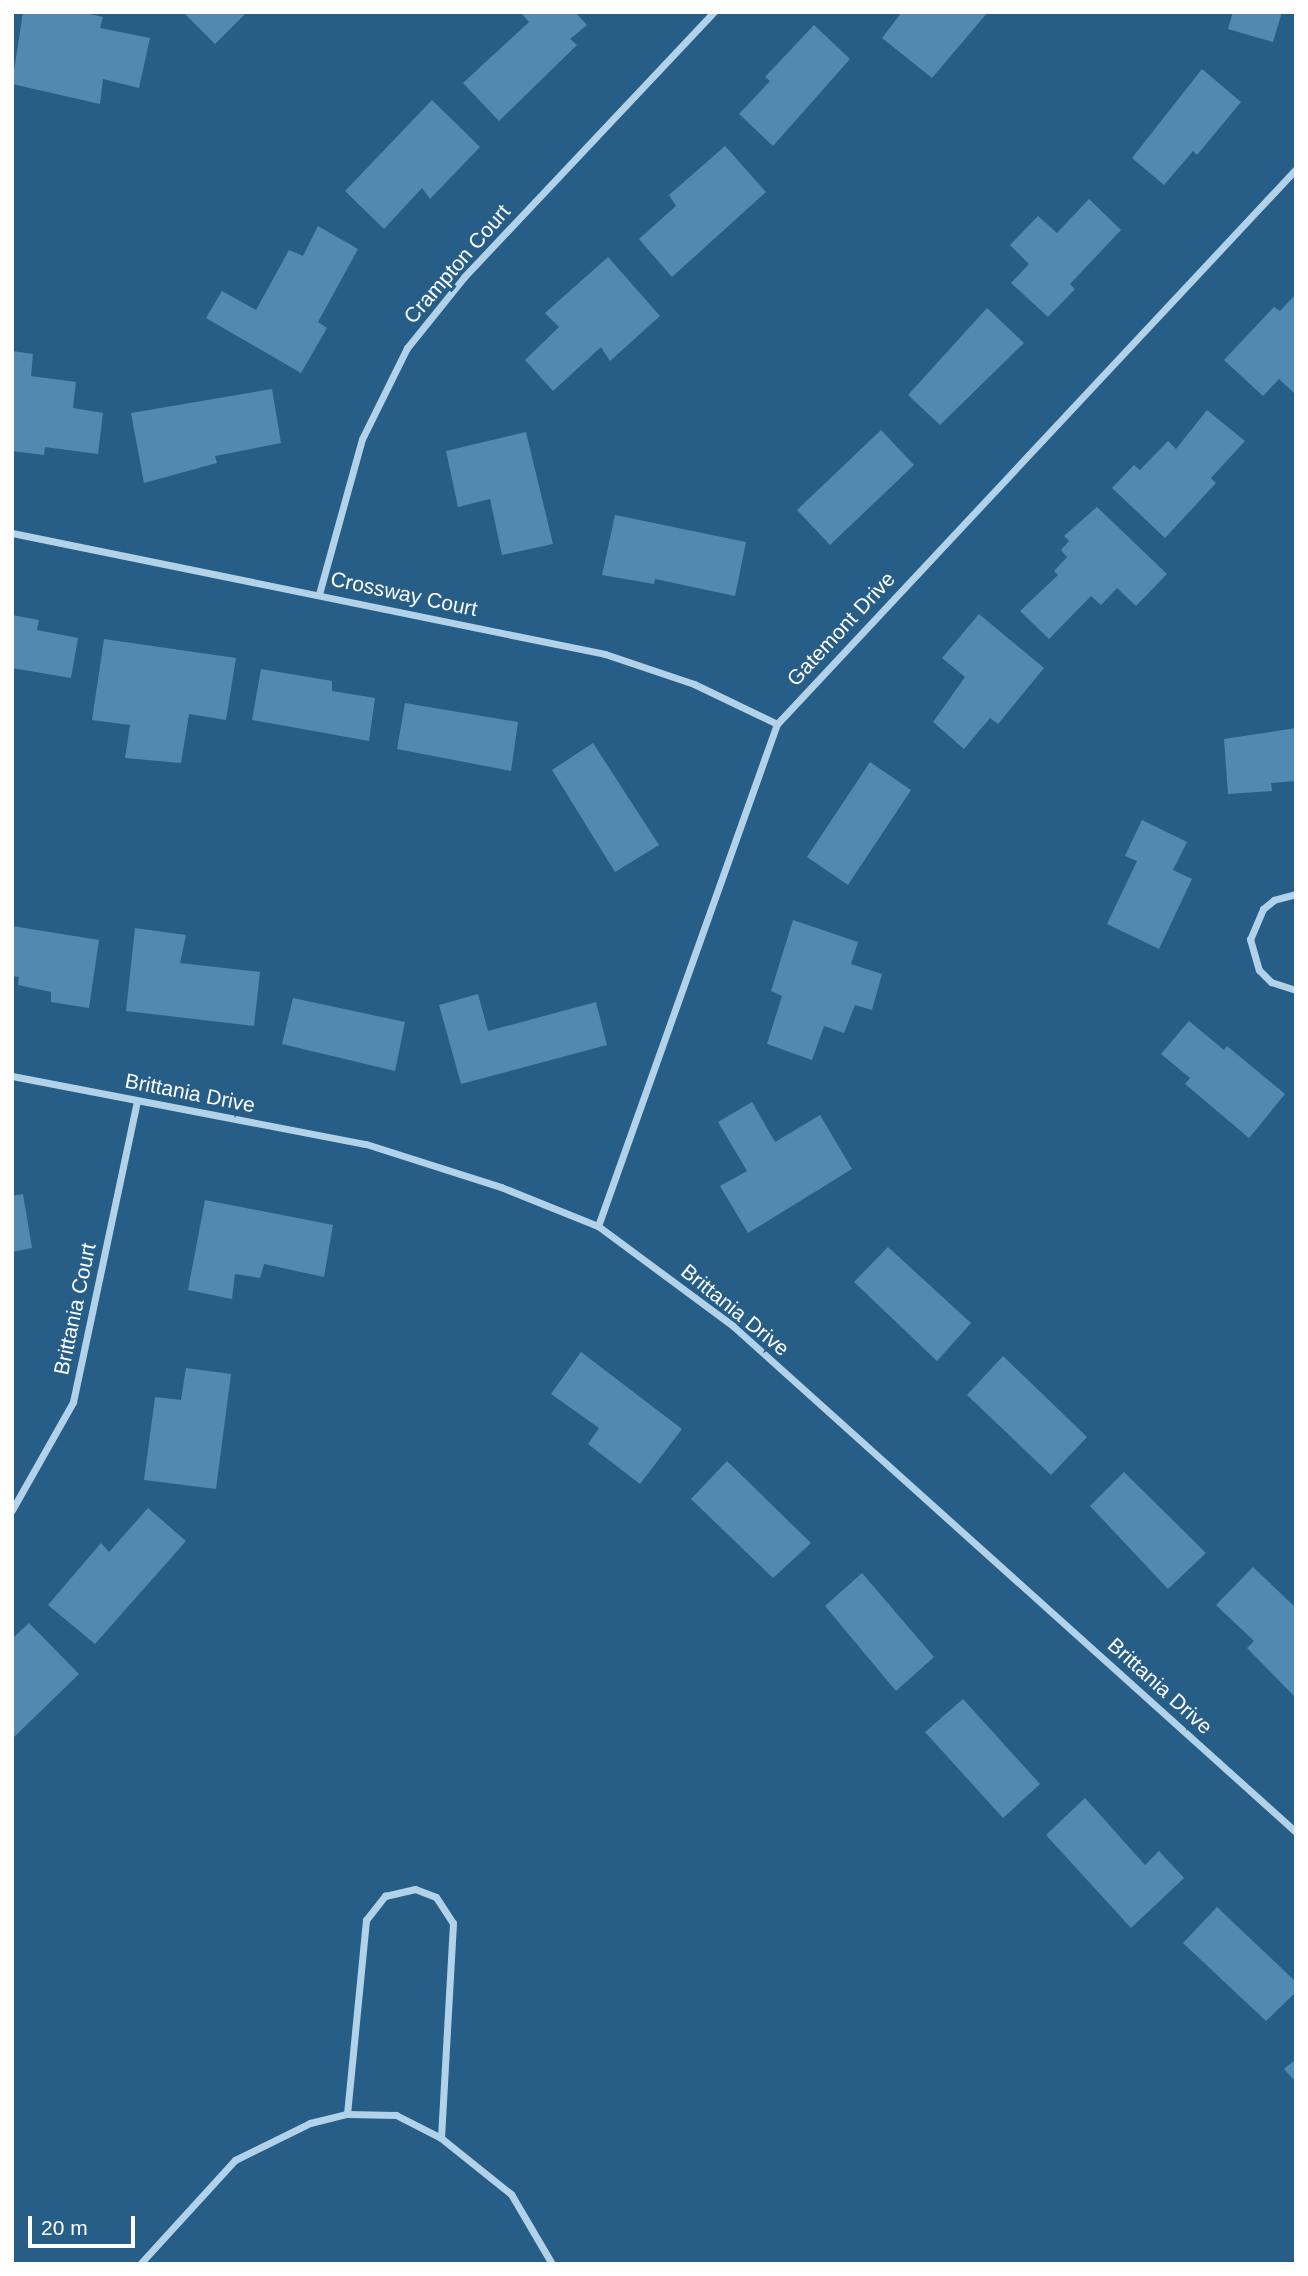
<!DOCTYPE html>
<style>
body{margin:0}
#map{position:relative;width:1308px;height:2276px;overflow:hidden;background:#265e87;font-family:Arial,sans-serif}
div>[style]{position:absolute}
[style*='--x']{left:calc(var(--x)*1px);top:calc(var(--y)*1px);width:calc(var(--w)*1px);rotate:calc(var(--a)*1deg)}
.building>*{inset:0;background:#5289b1}
.street>*{height:7px;margin:-3.5px;padding:0 3.5px;transform-origin:3.5px;border-radius:3.5px;background:#b1d2e9}
span{translate:-50% -50%;white-space:nowrap;text-align:center;line-height:1.15;-webkit-text-stroke:6px #265e87;paint-order:stroke}
.street-label{font-size:21px;color:#fff}
.frame{position:absolute;inset:0;border:14px solid #fff;pointer-events:none}
.scale{position:absolute;left:28px;top:2216px;width:107px;height:32px;box-sizing:border-box;border:4px solid #fff;border-top:0;padding-left:9px;font-size:21px;line-height:24px;white-space:nowrap;color:#fff;-webkit-text-stroke:5px #265e87;paint-order:stroke}
</style>
<div id="map">
<div class="building">
<div style="clip-path:polygon(23px 12px,82px 12px,103px 17px,100px 28px,150px 38px,139px 88px,103px 79px,100px 104px,12px 84px)"></div>
<div style="clip-path:polygon(183px 12px,247px 12px,215px 44px)"></div>
<div style="clip-path:polygon(520px 12px,575px 12px,587px 25px,570px 39px,577px 45px,499px 121px,463px 83px,529px 22px)"></div>
<div style="clip-path:polygon(902px 12px,988px 12px,932px 78px,882px 38px)"></div>
<div style="clip-path:polygon(1233px 12px,1282px 12px,1273px 42px,1228px 29px)"></div>
<div style="clip-path:polygon(814px 25px,850px 59px,773px 146px,739px 114px,770px 81px,765px 77px)"></div>
<div style="clip-path:polygon(1202px 69px,1241px 102px,1197px 155px,1193px 151px,1164px 185px,1132px 158px)"></div>
<div style="clip-path:polygon(432px 100px,480px 147px,430px 199px,422px 188px,384px 229px,345px 191px)"></div>
<div style="clip-path:polygon(725px 146px,766px 192px,672px 277px,639px 239px,676px 206px,669px 195px)"></div>
<div style="clip-path:polygon(1089px 199px,1121px 230px,1070px 284px,1075px 289px,1048px 317px,1011px 283px,1029px 264px,1010px 245px,1038px 216px,1057px 233px)"></div>
<div style="clip-path:polygon(318px 226px,358px 249px,318px 322px,327px 328px,301px 373px,206px 318px,222px 291px,256px 310px,289px 250px,303px 256px)"></div>
<div style="clip-path:polygon(608px 257px,660px 316px,610px 361px,601px 347px,553px 391px,525px 360px,559px 327px,545px 313px)"></div>
<div style="clip-path:polygon(1296px 294px,1296px 395px,1279px 379px,1263px 396px,1224px 360px,1274px 307px,1280px 311px)"></div>
<div style="clip-path:polygon(987px 308px,1024px 343px,940px 425px,908px 395px)"></div>
<div style="clip-path:polygon(12px 351px,33px 354px,31px 376px,76px 382px,73px 408px,103px 413px,98px 454px,45px 447px,44px 455px,12px 451px)"></div>
<div style="clip-path:polygon(272px 389px,281px 443px,215px 456px,217px 463px,144px 483px,131px 413px)"></div>
<div style="clip-path:polygon(1207px 410px,1245px 441px,1211px 478px,1216px 483px,1165px 538px,1112px 488px,1134px 465px,1140px 470px,1168px 441px,1176px 449px)"></div>
<div style="clip-path:polygon(881px 430px,914px 465px,830px 545px,797px 510px)"></div>
<div style="clip-path:polygon(526px 432px,553px 544px,502px 555px,490px 499px,458px 507px,446px 451px)"></div>
<div style="clip-path:polygon(1097px 507px,1167px 574px,1136px 606px,1117px 588px,1101px 605px,1091px 596px,1049px 639px,1020px 611px,1058px 575px,1054px 571px,1067px 557px,1061px 550px,1069px 541px,1064px 536px)"></div>
<div style="clip-path:polygon(615px 515px,746px 542px,735px 596px,655px 579px,654px 584px,602px 575px)"></div>
<div style="clip-path:polygon(979px 614px,1044px 668px,998px 724px,990px 718px,964px 749px,933px 722px,965px 677px,942px 658px)"></div>
<div style="clip-path:polygon(12px 615px,39px 620px,37px 630px,78px 638px,71px 678px,12px 668px)"></div>
<div style="clip-path:polygon(104px 639px,236px 658px,226px 720px,189px 714px,181px 763px,125px 758px,130px 725px,92px 720px)"></div>
<div style="clip-path:polygon(261px 669px,332px 681px,332px 691px,375px 698px,369px 741px,252px 720px)"></div>
<div style="clip-path:polygon(405px 703px,518px 722px,511px 771px,397px 749px)"></div>
<div style="clip-path:polygon(1296px 728px,1296px 781px,1271px 783px,1272px 791px,1228px 794px,1224px 739px)"></div>
<div style="clip-path:polygon(593px 743px,659px 845px,615px 872px,552px 770px)"></div>
<div style="clip-path:polygon(870px 762px,911px 790px,848px 885px,807px 857px)"></div>
<div style="clip-path:polygon(1142px 820px,1187px 842px,1173px 870px,1192px 879px,1159px 949px,1107px 924px,1137px 861px,1125px 856px)"></div>
<div style="clip-path:polygon(793px 920px,858px 942px,851px 964px,882px 974px,872px 1010px,855px 1005px,844px 1033px,824px 1026px,812px 1060px,767px 1044px,782px 996px,771px 991px)"></div>
<div style="clip-path:polygon(12px 926px,99px 940px,89px 1008px,51px 1002px,51px 992px,18px 985px,19px 977px,12px 976px)"></div>
<div style="clip-path:polygon(135px 928px,186px 935px,180px 963px,260px 972px,254px 1026px,126px 1011px)"></div>
<div style="clip-path:polygon(478px 994px,488px 1031px,596px 1002px,607px 1045px,461px 1084px,439px 1005px)"></div>
<div style="clip-path:polygon(293px 998px,405px 1022px,395px 1071px,282px 1044px)"></div>
<div style="clip-path:polygon(1189px 1021px,1224px 1050px,1227px 1046px,1285px 1094px,1249px 1138px,1185px 1084px,1190px 1078px,1161px 1054px)"></div>
<div style="clip-path:polygon(752px 1102px,775px 1142px,820px 1115px,852px 1169px,748px 1233px,720px 1186px,747px 1171px,718px 1122px)"></div>
<div style="clip-path:polygon(23px 1194px,32px 1248px,12px 1252px,12px 1196px)"></div>
<div style="clip-path:polygon(205px 1200px,333px 1225px,324px 1277px,264px 1264px,260px 1278px,235px 1274px,232px 1299px,188px 1290px)"></div>
<div style="clip-path:polygon(888px 1247px,971px 1323px,937px 1361px,854px 1282px)"></div>
<div style="clip-path:polygon(581px 1352px,682px 1429px,640px 1484px,588px 1444px,599px 1428px,551px 1394px)"></div>
<div style="clip-path:polygon(1003px 1356px,1087px 1437px,1051px 1475px,967px 1395px)"></div>
<div style="clip-path:polygon(186px 1368px,231px 1374px,216px 1489px,144px 1480px,155px 1397px,181px 1400px)"></div>
<div style="clip-path:polygon(727px 1461px,811px 1543px,773px 1578px,691px 1499px)"></div>
<div style="clip-path:polygon(1124px 1472px,1206px 1553px,1168px 1589px,1090px 1506px)"></div>
<div style="clip-path:polygon(148px 1508px,186px 1541px,95px 1644px,48px 1605px,101px 1543px,109px 1552px)"></div>
<div style="clip-path:polygon(1253px 1567px,1296px 1608px,1296px 1698px,1247px 1648px,1254px 1641px,1216px 1605px)"></div>
<div style="clip-path:polygon(862px 1573px,934px 1657px,896px 1691px,825px 1606px)"></div>
<div style="clip-path:polygon(29px 1623px,79px 1674px,12px 1739px,12px 1639px)"></div>
<div style="clip-path:polygon(963px 1699px,1040px 1784px,1003px 1818px,925px 1732px)"></div>
<div style="clip-path:polygon(1085px 1798px,1145px 1865px,1159px 1851px,1184px 1878px,1131px 1928px,1046px 1835px)"></div>
<div style="clip-path:polygon(1217px 1907px,1296px 1982px,1296px 1992px,1266px 2021px,1183px 1943px)"></div>
<div style="clip-path:polygon(1296px 2059px,1296px 2082px,1284px 2069px)"></div>
</div>
<div class="street">
<div style="--x:12;--y:533;--w:605;--a:11.53"></div>
<div style="--x:605;--y:654;--w:94;--a:18.6"></div>
<div style="--x:694;--y:684;--w:92;--a:25.7"></div>
<div style="--x:319;--y:594;--w:161;--a:-74.5"></div>
<div style="--x:362;--y:439;--w:102;--a:-63.7"></div>
<div style="--x:407;--y:348;--w:91;--a:-51.2"></div>
<div style="--x:464;--y:277;--w:364;--a:-46.7"></div>
<div style="--x:1296;--y:894;--w:23;--a:165"></div>
<div style="--x:1274;--y:900;--w:14;--a:141"></div>
<div style="--x:1263;--y:909;--w:33;--a:113"></div>
<div style="--x:1250;--y:939;--w:32;--a:74"></div>
<div style="--x:1259;--y:970;--w:17;--a:45"></div>
<div style="--x:1271;--y:982;--w:26;--a:18"></div>
<div style="--x:12;--y:1076;--w:360;--a:10.9"></div>
<div style="--x:366;--y:1144;--w:142;--a:17.7"></div>
<div style="--x:501;--y:1187;--w:105;--a:21.9"></div>
<div style="--x:598;--y:1226;--w:168;--a:36.5"></div>
<div style="--x:733;--y:1326;--w:757;--a:41.95"></div>
<div style="--x:598;--y:1226;--w:533;--a:-70.38"></div>
<div style="--x:777;--y:724;--w:760;--a:-46.92"></div>
<div style="--x:12;--y:1510;--w:124;--a:-60.5"></div>
<div style="--x:73;--y:1402;--w:308;--a:-78"></div>
<div style="--x:347;--y:2114;--w:195;--a:-84.4"></div>
<div style="--x:366;--y:1920;--w:31;--a:-52"></div>
<div style="--x:385;--y:1896;--w:31;--a:-13"></div>
<div style="--x:415;--y:1889;--w:22;--a:21"></div>
<div style="--x:436;--y:1897;--w:31;--a:57"></div>
<div style="--x:453;--y:1923;--w:215;--a:93.2"></div>
<div style="--x:140;--y:2264;--w:141;--a:-47.6"></div>
<div style="--x:235;--y:2160;--w:84;--a:-26.3"></div>
<div style="--x:310;--y:2123;--w:38;--a:-14"></div>
<div style="--x:347;--y:2114;--w:49;--a:1.2"></div>
<div style="--x:396;--y:2115;--w:51;--a:27.1"></div>
<div style="--x:441;--y:2138;--w:90;--a:38.7"></div>
<div style="--x:511;--y:2194;--w:81;--a:59.6"></div>
</div>
<div class="street-label">
<span style="left:457px;top:264px;rotate:-49deg">Crampton Court</span>
<span style="left:404px;top:594px;rotate:12deg">Crossway Court</span>
<span style="left:841px;top:629px;rotate:-47deg">Gatemont Drive</span>
<span style="left:190px;top:1093px;rotate:11deg">Brittania Drive</span>
<span style="left:75px;top:1309px;rotate:-78deg">Brittania Court</span>
<span style="left:735px;top:1310px;rotate:39deg">Brittania Drive</span>
<span style="left:1160px;top:1686px;rotate:42deg">Brittania Drive</span>
</div>
<div class="frame"></div>
<div class="scale">20 m</div>
</div>
